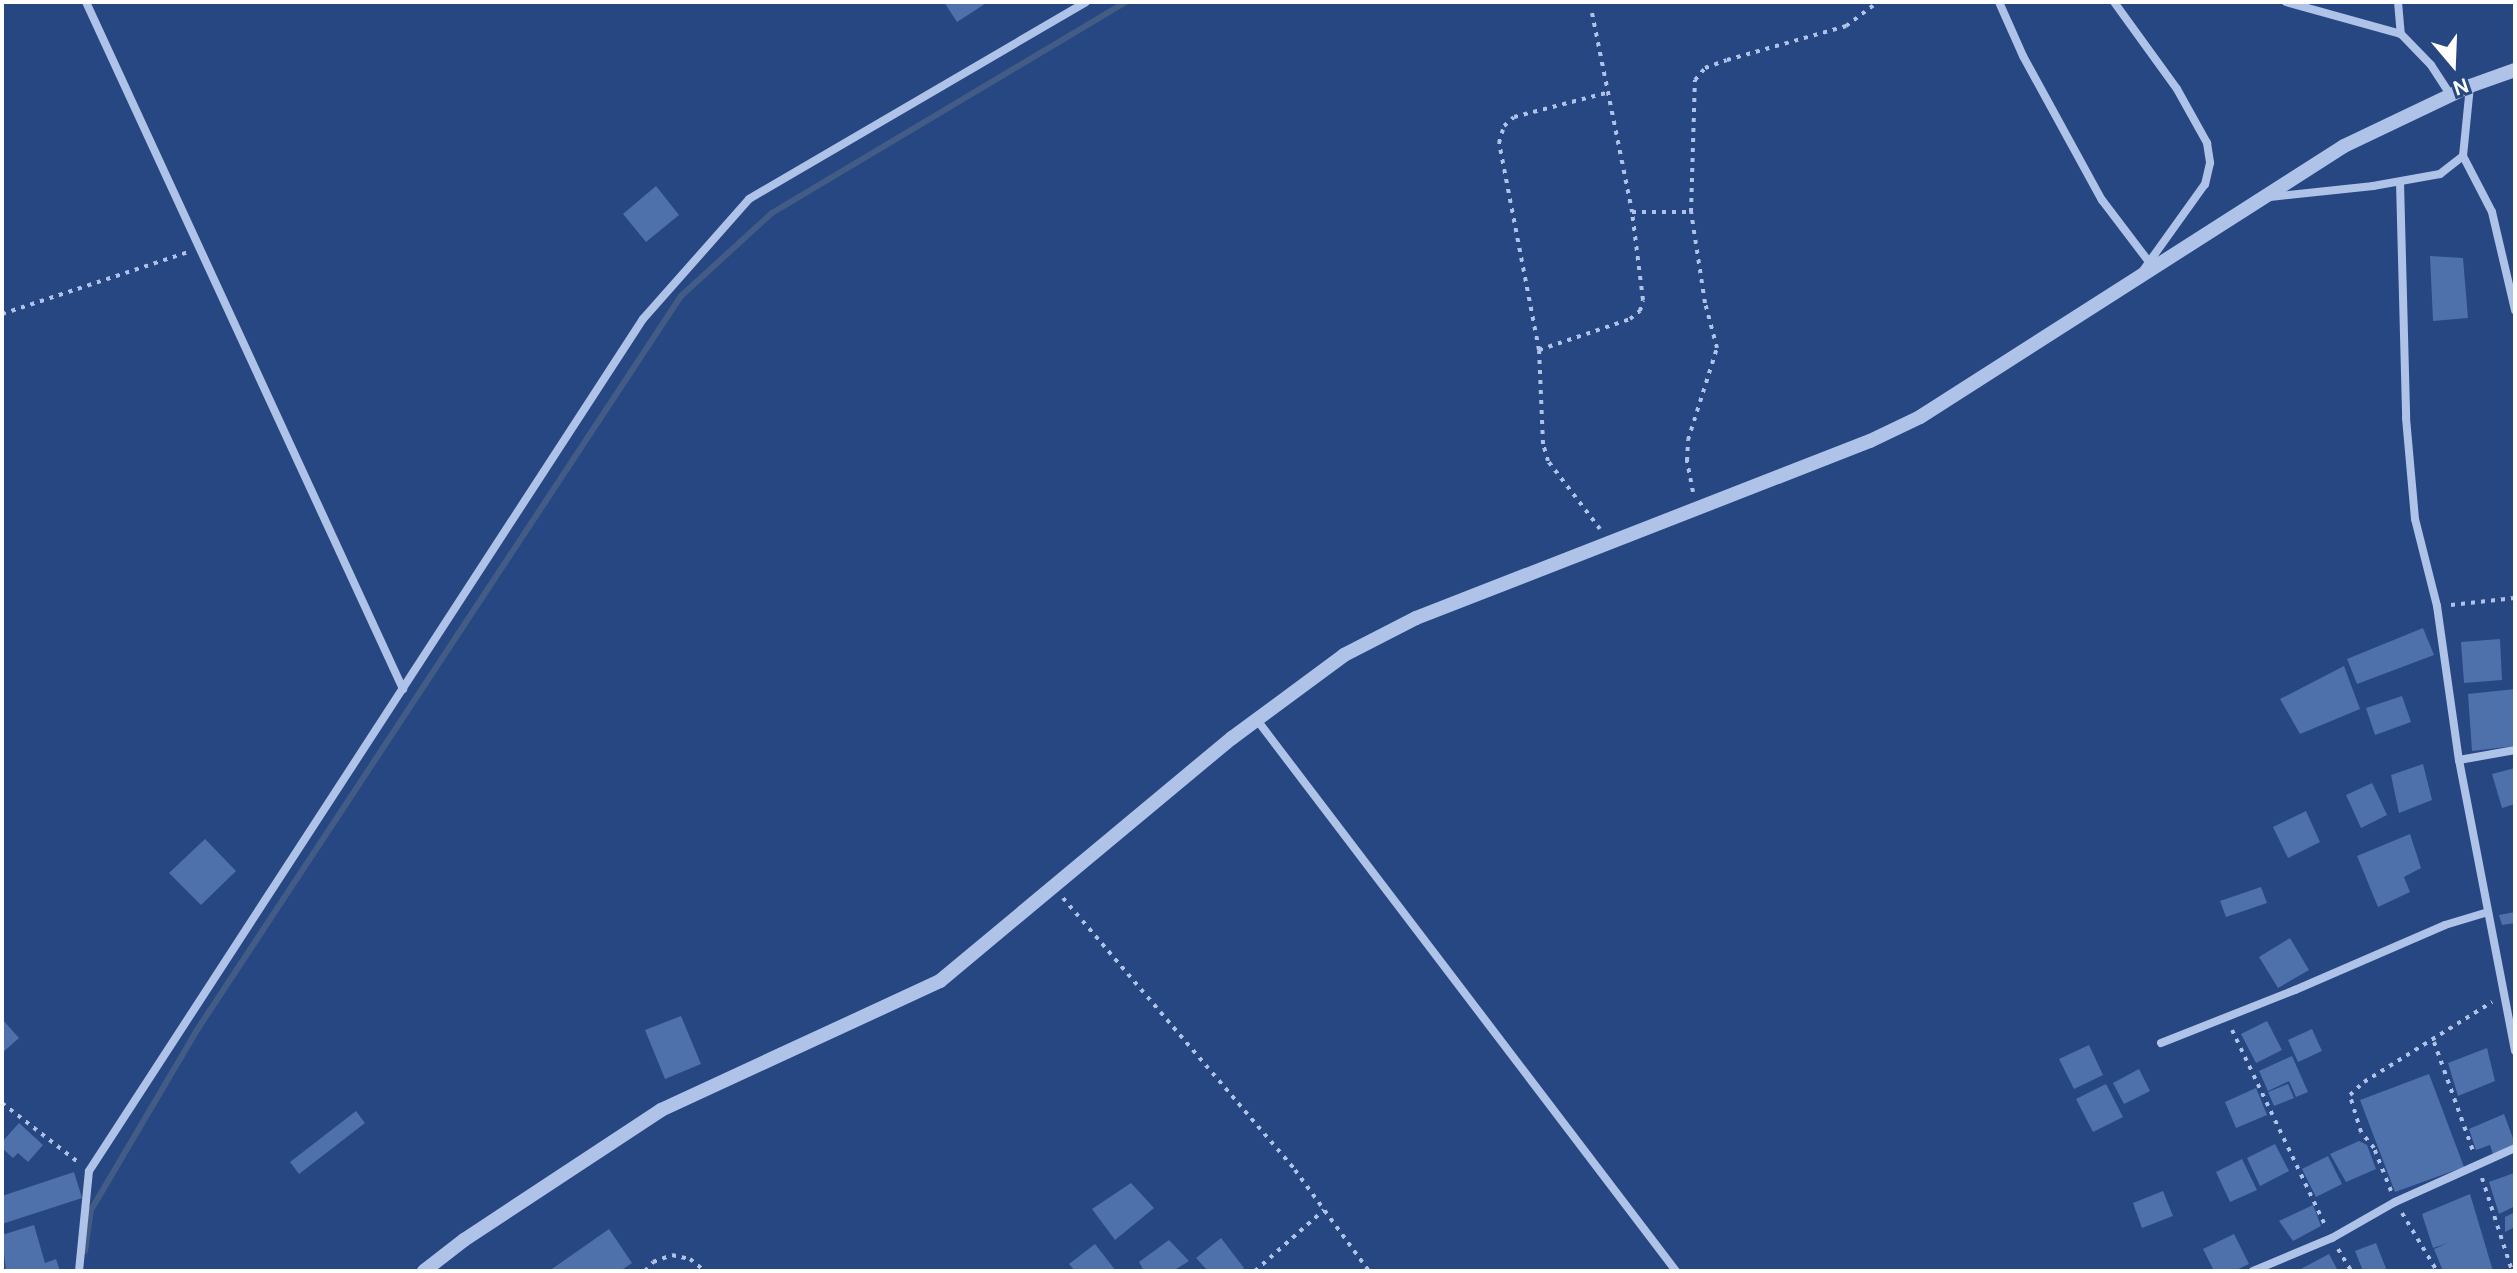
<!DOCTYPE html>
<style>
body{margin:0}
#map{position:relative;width:2517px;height:1273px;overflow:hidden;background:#264782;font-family:Karla,sans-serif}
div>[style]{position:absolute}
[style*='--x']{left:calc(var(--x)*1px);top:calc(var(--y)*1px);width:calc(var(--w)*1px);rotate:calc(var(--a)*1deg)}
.stream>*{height:6px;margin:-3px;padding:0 3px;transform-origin:3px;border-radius:3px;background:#435c86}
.building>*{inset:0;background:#4e70ab}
.path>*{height:4px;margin-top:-2px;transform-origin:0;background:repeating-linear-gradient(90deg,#aec3e7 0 4px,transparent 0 10px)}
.minor>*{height:8px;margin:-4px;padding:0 4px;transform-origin:4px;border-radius:4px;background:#aec3e7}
.tertiary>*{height:14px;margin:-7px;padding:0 7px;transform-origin:7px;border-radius:7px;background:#aec3e7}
span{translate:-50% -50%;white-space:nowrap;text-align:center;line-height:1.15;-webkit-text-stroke:7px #264782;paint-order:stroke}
.frame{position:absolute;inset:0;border:4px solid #fff;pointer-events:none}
.north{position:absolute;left:2413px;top:24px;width:80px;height:80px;-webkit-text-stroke:6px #264782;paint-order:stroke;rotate:161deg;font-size:22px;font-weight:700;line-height:32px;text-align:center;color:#fff}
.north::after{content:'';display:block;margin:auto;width:28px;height:36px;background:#fff;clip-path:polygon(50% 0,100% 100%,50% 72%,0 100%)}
</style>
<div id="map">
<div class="stream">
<div style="--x:85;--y:1251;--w:41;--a:-81.7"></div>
<div style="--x:91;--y:1210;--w:209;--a:-59.5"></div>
<div style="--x:197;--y:1030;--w:879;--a:-56.6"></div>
<div style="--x:681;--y:296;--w:123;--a:-42.4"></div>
<div style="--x:772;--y:213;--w:412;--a:-30.8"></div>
</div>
<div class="building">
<div style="clip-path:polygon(944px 2px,988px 2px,957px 22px)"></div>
<div style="clip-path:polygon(656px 186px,679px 215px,646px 242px,623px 214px)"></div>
<div style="clip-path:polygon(2430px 256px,2463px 258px,2468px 318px,2433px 321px)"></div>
<div style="clip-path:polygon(2423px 628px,2434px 655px,2357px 684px,2347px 659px)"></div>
<div style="clip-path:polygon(2500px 639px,2502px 680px,2464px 683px,2461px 642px)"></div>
<div style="clip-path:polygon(2344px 666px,2360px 709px,2300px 734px,2280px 699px)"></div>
<div style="clip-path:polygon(2515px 689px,2515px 746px,2472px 751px,2468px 694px)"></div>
<div style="clip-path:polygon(2402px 696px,2411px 722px,2375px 735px,2366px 708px)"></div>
<div style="clip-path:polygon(2423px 764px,2432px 800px,2399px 813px,2391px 775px)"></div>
<div style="clip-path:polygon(2515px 768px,2515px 804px,2502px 808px,2492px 774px)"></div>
<div style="clip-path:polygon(2372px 783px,2387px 815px,2361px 828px,2346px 795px)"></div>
<div style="clip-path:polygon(2306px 811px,2320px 842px,2288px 858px,2273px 827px)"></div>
<div style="clip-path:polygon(2410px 834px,2421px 868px,2404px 877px,2410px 892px,2378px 907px,2357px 856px)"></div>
<div style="clip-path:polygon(205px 839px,236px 871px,201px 905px,169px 873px)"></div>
<div style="clip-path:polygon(2261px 887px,2267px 903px,2226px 917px,2220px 901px)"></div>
<div style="clip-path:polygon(2515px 912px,2515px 923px,2502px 925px,2499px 915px)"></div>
<div style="clip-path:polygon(2290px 938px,2309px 970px,2278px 988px,2259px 957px)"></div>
<div style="clip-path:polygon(681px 1016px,701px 1064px,665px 1079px,645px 1030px)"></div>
<div style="clip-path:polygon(2px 1019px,19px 1038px,2px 1053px)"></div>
<div style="clip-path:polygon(2267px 1021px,2282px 1050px,2256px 1063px,2241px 1034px)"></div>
<div style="clip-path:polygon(2312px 1029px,2322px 1051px,2298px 1062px,2288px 1040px)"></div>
<div style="clip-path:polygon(2089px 1045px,2103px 1075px,2074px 1089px,2059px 1059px)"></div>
<div style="clip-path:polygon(2487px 1048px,2495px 1081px,2458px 1096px,2448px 1063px)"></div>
<div style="clip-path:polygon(2292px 1056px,2308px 1092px,2296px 1097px,2289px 1081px,2268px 1091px,2259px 1071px)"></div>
<div style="clip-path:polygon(2139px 1069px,2150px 1091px,2124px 1104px,2113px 1083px)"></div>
<div style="clip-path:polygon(2429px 1074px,2464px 1167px,2395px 1192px,2360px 1100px)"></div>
<div style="clip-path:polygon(2106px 1084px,2123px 1117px,2093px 1132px,2076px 1099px)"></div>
<div style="clip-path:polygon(2288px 1084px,2294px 1098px,2274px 1106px,2268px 1092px)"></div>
<div style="clip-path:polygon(2256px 1088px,2267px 1115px,2236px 1128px,2225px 1102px)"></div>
<div style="clip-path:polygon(356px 1111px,365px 1123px,299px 1174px,290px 1162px)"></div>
<div style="clip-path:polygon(2504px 1114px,2515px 1144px,2493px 1154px,2490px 1145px,2476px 1150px,2469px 1129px)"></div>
<div style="clip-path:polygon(19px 1123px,43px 1145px,28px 1162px,18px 1153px,13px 1158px,2px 1148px,2px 1142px)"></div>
<div style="clip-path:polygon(2359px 1141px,2367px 1145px,2376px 1169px,2346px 1182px,2330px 1154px)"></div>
<div style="clip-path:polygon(2275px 1144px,2289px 1171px,2260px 1186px,2247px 1158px)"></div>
<div style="clip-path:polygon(2328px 1156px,2342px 1184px,2316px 1197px,2302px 1169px)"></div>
<div style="clip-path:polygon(2242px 1159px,2257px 1190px,2230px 1202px,2216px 1172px)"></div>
<div style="clip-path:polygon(74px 1172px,82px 1198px,2px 1224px,2px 1196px)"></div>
<div style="clip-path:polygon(2514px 1173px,2515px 1206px,2499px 1214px,2489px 1182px)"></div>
<div style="clip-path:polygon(1131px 1183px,1154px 1208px,1115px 1240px,1092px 1209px)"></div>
<div style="clip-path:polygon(2163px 1191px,2173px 1216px,2142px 1228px,2133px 1203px)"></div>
<div style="clip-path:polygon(2470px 1194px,2493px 1271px,2443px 1271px,2434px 1249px,2448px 1243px,2433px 1248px,2422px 1214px)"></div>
<div style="clip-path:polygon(2313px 1205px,2321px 1226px,2293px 1241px,2279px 1221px)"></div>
<div style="clip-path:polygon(2515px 1212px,2515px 1227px,2505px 1232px,2505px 1217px)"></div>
<div style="clip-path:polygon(34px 1225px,45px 1263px,56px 1259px,60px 1271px,6px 1271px,2px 1235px)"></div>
<div style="clip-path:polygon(609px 1229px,632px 1263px,620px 1271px,549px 1271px)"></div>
<div style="clip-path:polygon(2234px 1234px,2249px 1264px,2234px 1271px,2214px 1271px,2203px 1249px)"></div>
<div style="clip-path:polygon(1221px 1238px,1244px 1268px,1241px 1271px,1208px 1271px,1196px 1258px)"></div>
<div style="clip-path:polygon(1169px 1240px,1189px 1261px,1173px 1271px,1144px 1271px,1139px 1262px)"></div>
<div style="clip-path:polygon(2376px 1243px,2387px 1271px,2363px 1271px,2355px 1251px)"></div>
<div style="clip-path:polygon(1095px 1244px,1116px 1271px,1075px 1271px,1069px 1264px)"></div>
<div style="clip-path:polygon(2329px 1254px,2338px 1271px,2297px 1271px)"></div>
</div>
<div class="path">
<div style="--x:1592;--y:13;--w:203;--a:78.6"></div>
<div style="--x:1632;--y:212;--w:59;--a:0"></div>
<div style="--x:2;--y:314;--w:196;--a:-18.4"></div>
<div style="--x:1539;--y:350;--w:96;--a:-18.8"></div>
<div style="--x:1630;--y:319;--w:13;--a:-39"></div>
<div style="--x:1640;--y:311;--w:11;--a:-75"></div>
<div style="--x:1643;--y:300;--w:89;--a:-97.1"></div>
<div style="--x:1693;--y:492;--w:32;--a:-101"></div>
<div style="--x:1687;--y:461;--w:21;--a:-87"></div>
<div style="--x:1688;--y:440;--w:96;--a:-72.5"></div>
<div style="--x:1717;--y:348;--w:47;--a:-104.9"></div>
<div style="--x:1705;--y:303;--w:92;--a:-98.7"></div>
<div style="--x:1691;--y:212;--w:132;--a:-88.3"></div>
<div style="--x:1695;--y:80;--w:16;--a:-50"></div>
<div style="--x:1705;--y:68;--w:23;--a:-20"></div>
<div style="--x:1727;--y:60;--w:124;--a:-15.9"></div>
<div style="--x:1846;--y:26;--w:40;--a:-37"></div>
<div style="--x:1600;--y:529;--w:86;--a:-127.4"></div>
<div style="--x:1548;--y:461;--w:18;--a:-106"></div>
<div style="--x:1543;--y:444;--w:94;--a:-92.4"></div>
<div style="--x:1539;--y:350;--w:211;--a:-100.9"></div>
<div style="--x:1499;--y:143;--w:18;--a:-74"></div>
<div style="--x:1504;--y:126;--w:13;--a:-42"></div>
<div style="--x:1514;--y:117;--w:95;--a:-14.6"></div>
<div style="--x:2451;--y:605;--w:64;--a:-6.2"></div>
<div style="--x:1063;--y:898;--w:358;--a:49.5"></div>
<div style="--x:1295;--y:1170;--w:125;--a:53.8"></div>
<div style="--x:2232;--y:1030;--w:218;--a:64.5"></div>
<div style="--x:2434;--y:1042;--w:116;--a:70.3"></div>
<div style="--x:2;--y:1103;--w:98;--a:37.9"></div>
<div style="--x:2482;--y:1178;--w:98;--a:72.1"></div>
<div style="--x:2391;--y:1191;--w:46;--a:-111.6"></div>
<div style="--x:2374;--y:1148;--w:21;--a:-129"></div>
<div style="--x:2361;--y:1132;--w:39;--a:-107"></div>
<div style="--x:2350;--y:1095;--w:19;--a:-43"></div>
<div style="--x:2364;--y:1082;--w:151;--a:-32"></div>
<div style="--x:2402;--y:1213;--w:68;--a:58.9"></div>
<div style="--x:2338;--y:1249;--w:26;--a:59"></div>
<div style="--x:645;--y:1271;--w:12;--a:-48"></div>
<div style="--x:653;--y:1262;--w:20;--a:-20"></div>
<div style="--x:672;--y:1255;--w:18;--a:13"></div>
<div style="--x:690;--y:1259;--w:19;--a:39"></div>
<div style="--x:1255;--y:1271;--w:92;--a:-41.5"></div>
</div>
<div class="minor">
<div style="--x:86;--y:2;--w:757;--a:65.23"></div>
<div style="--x:1999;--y:2;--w:59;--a:66"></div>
<div style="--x:2023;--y:56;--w:164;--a:61.3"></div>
<div style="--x:2102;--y:200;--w:78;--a:52.8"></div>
<div style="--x:2114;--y:2;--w:107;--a:54.1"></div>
<div style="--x:2177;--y:89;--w:62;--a:60.9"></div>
<div style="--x:2207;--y:143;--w:20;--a:81"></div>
<div style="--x:2210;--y:163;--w:22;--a:103"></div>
<div style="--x:2205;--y:184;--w:108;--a:125.6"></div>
<div style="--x:2286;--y:2;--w:119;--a:15.5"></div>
<div style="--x:2401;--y:34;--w:43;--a:45.9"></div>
<div style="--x:2431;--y:65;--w:37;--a:57"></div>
<div style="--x:2398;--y:2;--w:32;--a:85"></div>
<div style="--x:2463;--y:156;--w:63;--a:62.6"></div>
<div style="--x:2492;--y:212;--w:101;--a:76.8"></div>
<div style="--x:2400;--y:182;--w:236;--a:88.5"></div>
<div style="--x:2406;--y:418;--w:101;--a:84.9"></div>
<div style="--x:2415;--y:519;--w:90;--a:75.8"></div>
<div style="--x:2437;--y:606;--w:156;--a:81.9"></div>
<div style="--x:2459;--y:760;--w:296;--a:79.1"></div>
<div style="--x:2270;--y:197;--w:104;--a:-6.1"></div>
<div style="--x:2373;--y:186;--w:68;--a:-10.2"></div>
<div style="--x:2440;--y:174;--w:29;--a:-38"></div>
<div style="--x:2463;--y:156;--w:70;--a:-84.3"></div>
<div style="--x:1257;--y:720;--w:692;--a:52.75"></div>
<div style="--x:2459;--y:760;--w:57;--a:-10.1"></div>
<div style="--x:2161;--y:1043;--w:144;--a:-21.6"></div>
<div style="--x:2295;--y:990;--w:163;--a:-23.4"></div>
<div style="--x:2445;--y:925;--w:45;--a:-16.8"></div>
<div style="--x:79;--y:1271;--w:100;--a:-84.3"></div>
<div style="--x:89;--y:1171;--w:1016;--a:-56.97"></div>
<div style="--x:643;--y:319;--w:160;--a:-48.5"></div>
<div style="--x:749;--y:199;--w:390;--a:-30.3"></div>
<div style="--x:2253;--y:1271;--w:86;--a:-22.7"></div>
<div style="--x:2332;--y:1238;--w:73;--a:-29.7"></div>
<div style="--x:2395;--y:1202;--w:132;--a:-24.2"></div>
</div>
<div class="tertiary">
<div style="--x:424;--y:1271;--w:51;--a:-37.8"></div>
<div style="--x:464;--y:1240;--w:236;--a:-33.4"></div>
<div style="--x:661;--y:1110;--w:307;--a:-24.8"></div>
<div style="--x:940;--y:981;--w:380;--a:-39.8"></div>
<div style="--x:1232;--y:738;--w:139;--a:-36.5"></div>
<div style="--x:1344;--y:655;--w:81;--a:-27.2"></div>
<div style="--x:1416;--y:618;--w:487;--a:-21.3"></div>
<div style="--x:1870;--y:441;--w:55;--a:-25.6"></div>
<div style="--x:1920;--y:417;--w:503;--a:-32.58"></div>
<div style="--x:2344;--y:146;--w:140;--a:-25.5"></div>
<div style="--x:2470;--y:86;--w:48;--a:-19.6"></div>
</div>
<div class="frame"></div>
<div class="north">N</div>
</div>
